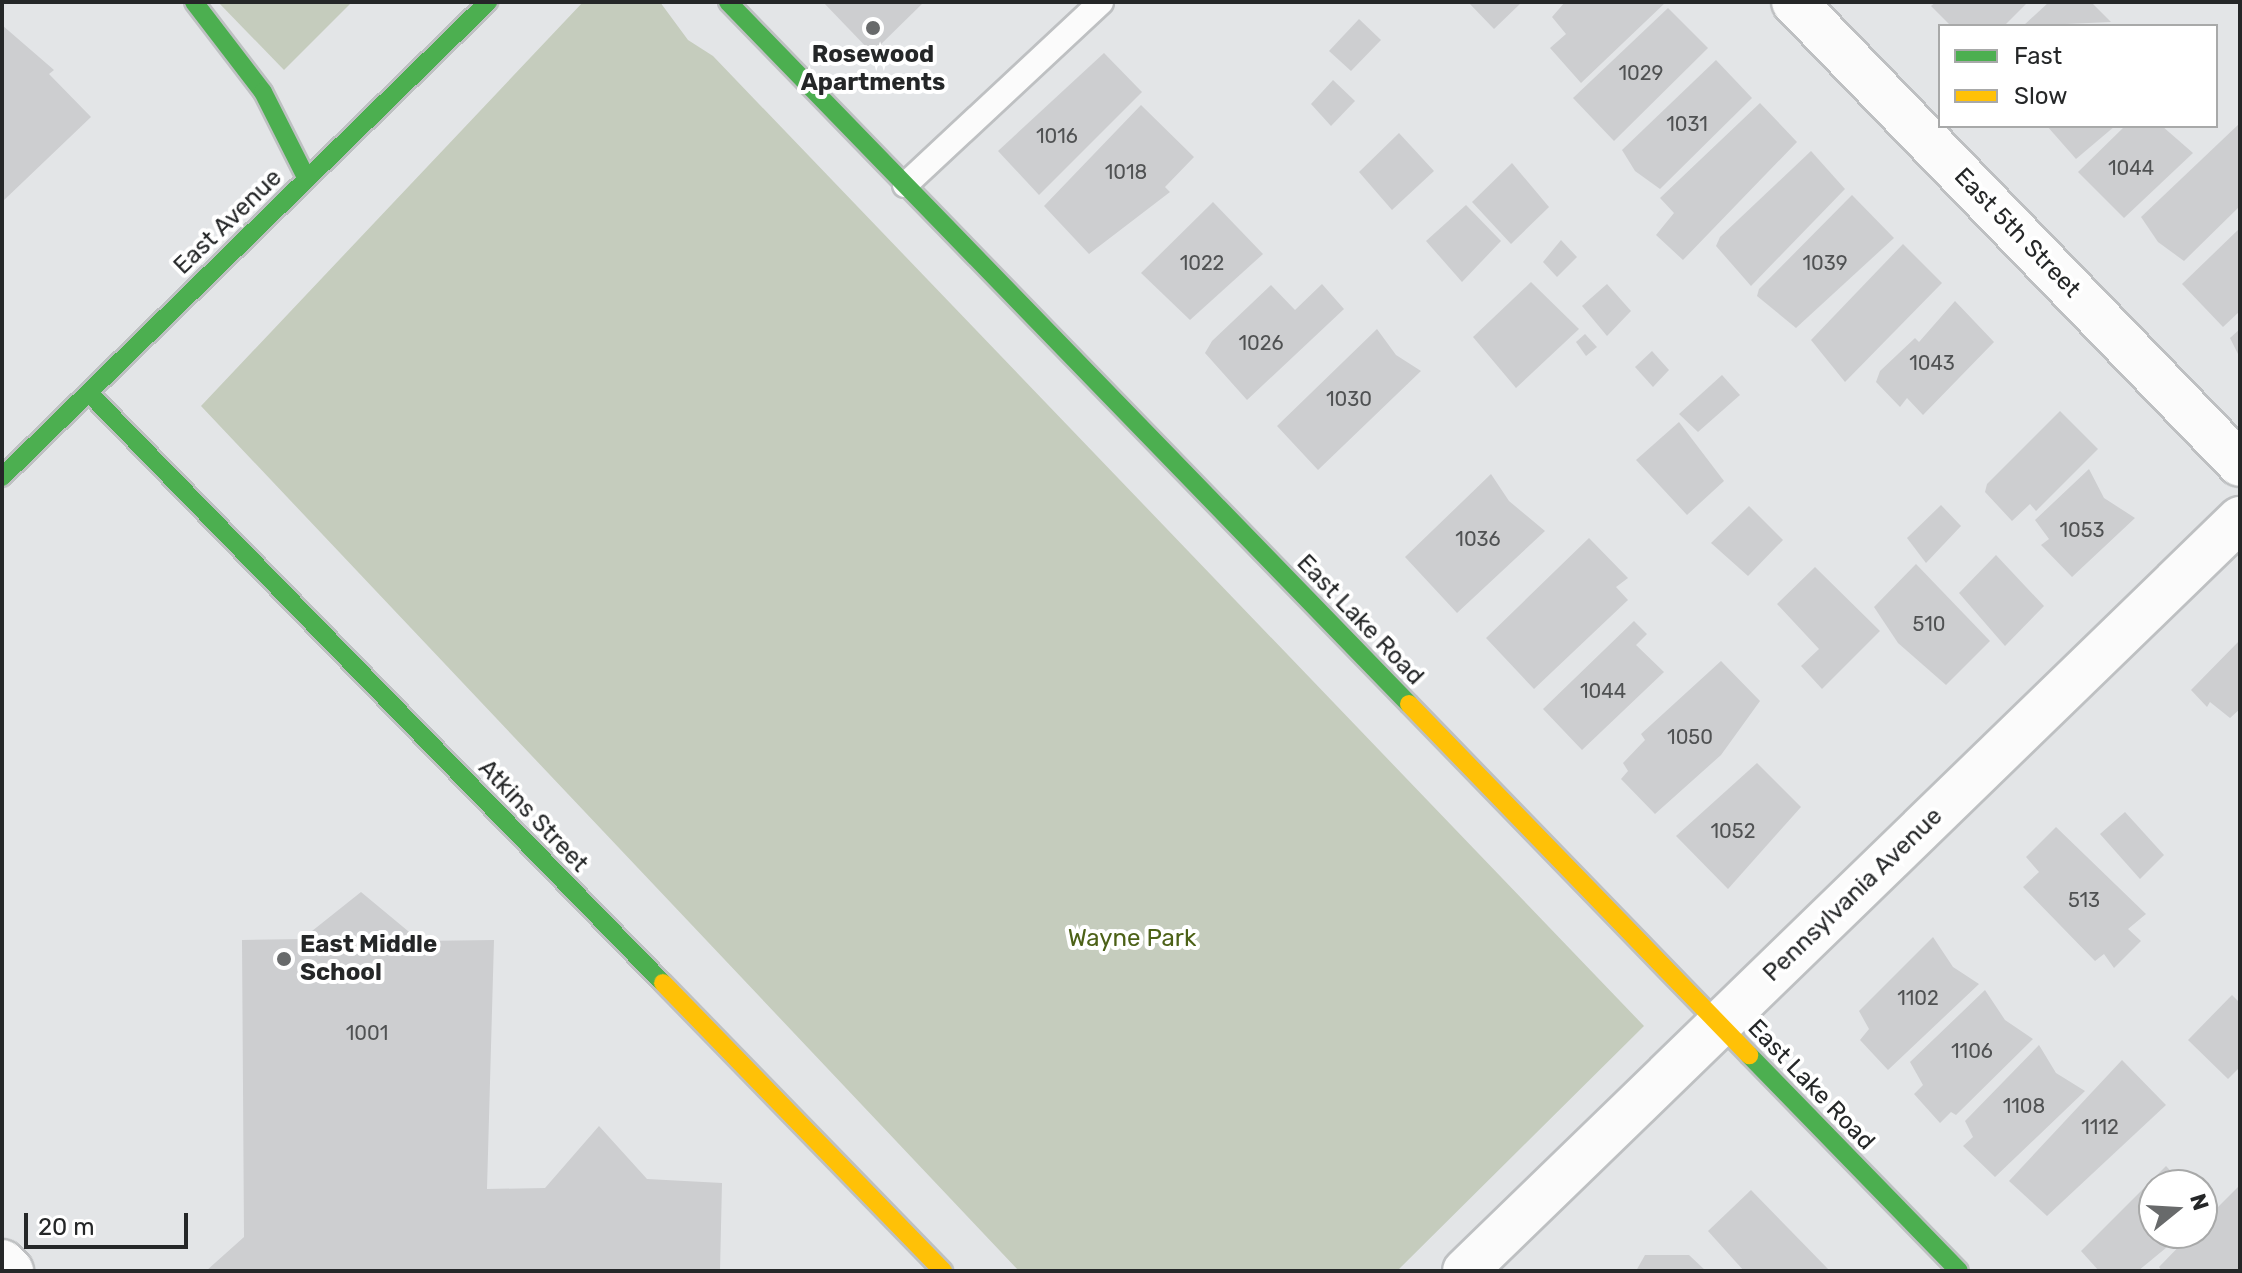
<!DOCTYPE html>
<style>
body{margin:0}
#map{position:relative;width:2242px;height:1273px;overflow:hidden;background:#e3e5e7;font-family:Rubik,sans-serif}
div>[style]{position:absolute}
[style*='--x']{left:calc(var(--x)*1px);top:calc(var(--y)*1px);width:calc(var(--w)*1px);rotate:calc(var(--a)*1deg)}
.green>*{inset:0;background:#c5ccbd}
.building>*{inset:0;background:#cdced0}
.roads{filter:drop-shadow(2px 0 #bec0c2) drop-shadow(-2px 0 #bec0c2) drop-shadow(0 2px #bec0c2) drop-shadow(0 -2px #bec0c2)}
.lane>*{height:24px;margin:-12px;padding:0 12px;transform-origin:12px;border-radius:12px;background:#fbfbfb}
.street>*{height:44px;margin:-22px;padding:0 22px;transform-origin:22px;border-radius:22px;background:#fbfbfb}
.fast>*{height:18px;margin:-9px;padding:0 9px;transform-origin:9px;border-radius:9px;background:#4caf50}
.slow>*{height:18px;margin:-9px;padding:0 9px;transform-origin:9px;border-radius:9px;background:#ffc107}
.dots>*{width:22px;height:22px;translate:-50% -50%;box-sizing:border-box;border:4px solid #fff;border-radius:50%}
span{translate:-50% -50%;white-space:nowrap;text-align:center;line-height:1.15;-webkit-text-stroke:8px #fff;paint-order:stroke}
.number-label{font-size:20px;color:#505253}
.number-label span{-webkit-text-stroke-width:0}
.poi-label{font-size:24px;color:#252728;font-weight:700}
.left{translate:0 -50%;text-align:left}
.street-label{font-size:24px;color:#252728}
.park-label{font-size:24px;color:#4c6117}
.frame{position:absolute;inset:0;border:4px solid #252728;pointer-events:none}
.legend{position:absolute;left:1938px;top:24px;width:280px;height:104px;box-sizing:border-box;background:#fff;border:2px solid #a8a9a9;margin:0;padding:10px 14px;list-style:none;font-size:24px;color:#252728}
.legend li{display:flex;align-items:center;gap:16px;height:40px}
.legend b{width:40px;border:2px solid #a8a9a9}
.north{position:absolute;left:2138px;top:1169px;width:80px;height:80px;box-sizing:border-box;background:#fff;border:2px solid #a8a9a9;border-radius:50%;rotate:72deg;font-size:22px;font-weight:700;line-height:32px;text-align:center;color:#252728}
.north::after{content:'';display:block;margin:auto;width:28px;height:36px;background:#686a6b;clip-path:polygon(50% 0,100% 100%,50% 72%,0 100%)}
.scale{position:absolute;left:24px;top:1213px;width:164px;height:36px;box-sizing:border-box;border:4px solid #252728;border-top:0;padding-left:10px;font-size:24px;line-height:28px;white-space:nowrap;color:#252728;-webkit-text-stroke:6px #fff;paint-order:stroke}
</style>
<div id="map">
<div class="green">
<div style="clip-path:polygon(218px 2px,352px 2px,284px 70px)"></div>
<div style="clip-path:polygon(583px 2px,660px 2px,688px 40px,713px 56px,1644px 1026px,1397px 1271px,1019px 1271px,201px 406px)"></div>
</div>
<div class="building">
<div style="clip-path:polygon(823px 2px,924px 2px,872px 53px)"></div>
<div style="clip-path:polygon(1468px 2px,1522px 2px,1494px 29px)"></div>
<div style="clip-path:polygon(1565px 2px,1666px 2px,1581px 83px,1550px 48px,1566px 34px,1552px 17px)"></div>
<div style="clip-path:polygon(1936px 2px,2028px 2px,2004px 26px,1951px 26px,1931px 6px)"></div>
<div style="clip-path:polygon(2049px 2px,2091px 2px,2111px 22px,2023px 26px)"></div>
<div style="clip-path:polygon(1668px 8px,1708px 48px,1614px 141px,1573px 98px)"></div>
<div style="clip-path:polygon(1359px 19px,1381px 40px,1351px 71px,1329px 51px)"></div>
<div style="clip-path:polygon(2px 25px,54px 70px,49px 74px,91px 117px,2px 202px)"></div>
<div style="clip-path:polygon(1104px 53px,1142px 92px,1039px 195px,998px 151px)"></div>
<div style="clip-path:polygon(1716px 60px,1752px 98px,1660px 189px,1635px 171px,1622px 150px)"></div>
<div style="clip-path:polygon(1333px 80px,1355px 101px,1331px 126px,1311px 104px)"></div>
<div style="clip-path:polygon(1760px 103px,1797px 142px,1683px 260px,1656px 235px,1674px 213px,1660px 198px)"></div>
<div style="clip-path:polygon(1141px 105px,1194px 157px,1165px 187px,1170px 192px,1089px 254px,1044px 206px)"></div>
<div style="clip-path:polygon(2240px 123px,2240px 206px,2184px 261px,2158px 242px,2141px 217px)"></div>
<div style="clip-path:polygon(2047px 126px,2115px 126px,2076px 159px)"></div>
<div style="clip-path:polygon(2125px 126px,2162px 126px,2193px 153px,2124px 218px,2078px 172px)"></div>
<div style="clip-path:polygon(1399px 133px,1434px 171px,1392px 210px,1359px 172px)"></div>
<div style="clip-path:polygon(1811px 151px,1845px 189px,1751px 286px,1716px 246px,1720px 237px)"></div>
<div style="clip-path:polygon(1512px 163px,1549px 207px,1511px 244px,1472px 202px)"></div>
<div style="clip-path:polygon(1852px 195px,1894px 238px,1796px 328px,1757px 296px,1759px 289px)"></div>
<div style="clip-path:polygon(1213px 202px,1263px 254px,1190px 320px,1141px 273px)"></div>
<div style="clip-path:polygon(1466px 205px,1501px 241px,1462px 282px,1426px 241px)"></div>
<div style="clip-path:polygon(2240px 228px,2240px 311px,2223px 327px,2182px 284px)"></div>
<div style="clip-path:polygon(1561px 240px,1577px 257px,1557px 277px,1543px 262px)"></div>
<div style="clip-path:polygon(1903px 244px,1942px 283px,1845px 382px,1811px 340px)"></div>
<div style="clip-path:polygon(1531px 282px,1579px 329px,1516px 388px,1473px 337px)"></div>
<div style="clip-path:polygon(1322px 284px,1344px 309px,1247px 400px,1205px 353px,1212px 341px,1271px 285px,1295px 310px)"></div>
<div style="clip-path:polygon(1607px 284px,1631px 311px,1607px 336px,1582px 306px)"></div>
<div style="clip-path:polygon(1955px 301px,1994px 342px,1923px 415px,1907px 398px,1900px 407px,1876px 382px,1880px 371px,1915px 338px,1919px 342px)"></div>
<div style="clip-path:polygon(1377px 329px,1396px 355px,1421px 371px,1318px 470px,1277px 426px)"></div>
<div style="clip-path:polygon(2240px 329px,2240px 358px,2230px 338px)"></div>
<div style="clip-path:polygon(1585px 334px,1597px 347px,1586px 356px,1576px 342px)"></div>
<div style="clip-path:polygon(1652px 351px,1669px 370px,1653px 387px,1635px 367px)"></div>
<div style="clip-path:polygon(1722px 375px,1740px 395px,1698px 432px,1679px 414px)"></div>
<div style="clip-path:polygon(2060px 411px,2098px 449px,2036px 511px,2030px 504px,2012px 521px,1985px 492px,1987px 484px)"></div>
<div style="clip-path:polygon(1679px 422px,1724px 481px,1687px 515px,1636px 460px)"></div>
<div style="clip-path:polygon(2089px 469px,2104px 498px,2135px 518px,2072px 577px,2041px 545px,2049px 539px,2035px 520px)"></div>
<div style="clip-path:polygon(1491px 474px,1509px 501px,1545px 531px,1457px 613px,1405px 557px)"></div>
<div style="clip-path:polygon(1941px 505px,1961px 526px,1926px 563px,1907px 538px)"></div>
<div style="clip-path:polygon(1749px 506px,1783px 540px,1748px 576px,1711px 543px)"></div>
<div style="clip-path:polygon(1589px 538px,1628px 578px,1616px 587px,1628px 600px,1534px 689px,1486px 638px)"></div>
<div style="clip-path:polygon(1996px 555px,2044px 606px,2005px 646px,1959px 593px)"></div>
<div style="clip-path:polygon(1916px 564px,1990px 641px,1946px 685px,1898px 643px,1874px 607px)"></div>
<div style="clip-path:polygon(1815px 567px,1880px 631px,1822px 689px,1801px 666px,1819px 649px,1777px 604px)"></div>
<div style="clip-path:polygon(1634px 621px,1647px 634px,1636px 645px,1664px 672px,1582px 750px,1543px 709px)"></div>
<div style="clip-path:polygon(2240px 640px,2240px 709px,2230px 718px,2210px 702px,2207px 707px,2191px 690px)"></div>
<div style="clip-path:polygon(1721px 661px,1760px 701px,1721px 755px,1655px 814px,1621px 779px,1628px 771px,1623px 763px,1645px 740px,1641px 734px)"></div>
<div style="clip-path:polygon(1757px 763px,1801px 807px,1728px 889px,1676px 836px)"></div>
<div style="clip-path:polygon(2125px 812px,2164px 855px,2140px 879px,2100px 834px)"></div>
<div style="clip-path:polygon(2056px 827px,2146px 914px,2128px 929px,2141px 941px,2114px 968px,2104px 954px,2095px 961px,2023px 887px,2039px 872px,2026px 857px)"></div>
<div style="clip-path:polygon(361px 892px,420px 941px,494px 940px,487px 1189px,545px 1188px,599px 1126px,647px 1179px,722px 1183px,720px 1271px,206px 1271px,244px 1237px,242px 940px,302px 939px)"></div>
<div style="clip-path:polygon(1933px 937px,1953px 967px,1979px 984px,1888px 1070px,1860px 1040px,1869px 1029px,1859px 1011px)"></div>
<div style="clip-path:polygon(1985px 990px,2005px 1020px,2033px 1039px,1956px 1115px,1951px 1112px,1940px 1123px,1914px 1094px,1923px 1085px,1910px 1062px)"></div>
<div style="clip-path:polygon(2232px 995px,2240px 1003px,2240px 1067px,2228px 1079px,2188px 1040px)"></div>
<div style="clip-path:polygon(2039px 1045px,2056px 1073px,2085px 1091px,1995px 1177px,1963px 1146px,1973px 1137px,1965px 1121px)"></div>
<div style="clip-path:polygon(2122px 1060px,2166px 1105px,2047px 1216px,2009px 1181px)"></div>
<div style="clip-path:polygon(2166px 1166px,2184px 1185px,2154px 1185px,2154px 1233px,2184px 1233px,2138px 1271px,2099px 1271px,2081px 1251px)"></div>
<div style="clip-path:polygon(2240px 1185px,2240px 1271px,2162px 1271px,2159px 1267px,2192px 1233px,2202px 1233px,2202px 1223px)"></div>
<div style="clip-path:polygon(1751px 1190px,1830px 1271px,1744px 1271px,1708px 1231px)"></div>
<div style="clip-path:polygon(1645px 1255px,1689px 1255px,1706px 1271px,1636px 1271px)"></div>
</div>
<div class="roads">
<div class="lane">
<div style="--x:905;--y:185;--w:268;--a:-43"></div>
</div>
<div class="street">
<div style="--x:1794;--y:2;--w:642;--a:46.01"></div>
<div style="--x:2;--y:1262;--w:13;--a:45"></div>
<div style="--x:1465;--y:1271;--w:1080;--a:-44.14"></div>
</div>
<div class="fast">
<div style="--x:194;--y:2;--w:113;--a:52.5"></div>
<div style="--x:263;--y:92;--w:97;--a:63.2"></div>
<div style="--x:728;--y:2;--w:978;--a:45.87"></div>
<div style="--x:89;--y:393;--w:823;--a:45.79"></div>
<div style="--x:2;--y:477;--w:680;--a:-44.34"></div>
<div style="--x:1749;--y:1055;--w:301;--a:45.8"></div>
</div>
<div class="slow">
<div style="--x:1409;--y:704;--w:489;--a:45.9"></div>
<div style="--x:663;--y:983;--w:402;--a:45.8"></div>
</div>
</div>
<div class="dots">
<div style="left:873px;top:28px;background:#686a6b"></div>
<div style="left:284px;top:959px;background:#686a6b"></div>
</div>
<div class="number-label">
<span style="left:1641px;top:73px">1029</span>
<span style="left:1687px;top:124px">1031</span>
<span style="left:1057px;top:136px">1016</span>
<span style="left:2131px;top:168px">1044</span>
<span style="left:1126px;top:172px">1018</span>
<span style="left:1202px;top:263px">1022</span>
<span style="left:1825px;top:263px">1039</span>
<span style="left:1261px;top:343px">1026</span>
<span style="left:1932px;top:363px">1043</span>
<span style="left:1349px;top:399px">1030</span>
<span style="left:2082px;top:530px">1053</span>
<span style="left:1478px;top:539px">1036</span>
<span style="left:1929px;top:624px">510</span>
<span style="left:1603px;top:691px">1044</span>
<span style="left:1690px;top:737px">1050</span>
<span style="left:1733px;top:831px">1052</span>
<span style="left:2084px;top:900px">513</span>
<span style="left:1918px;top:998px">1102</span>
<span style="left:367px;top:1033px">1001</span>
<span style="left:1972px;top:1051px">1106</span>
<span style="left:2024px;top:1106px">1108</span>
<span style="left:2100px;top:1127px">1112</span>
</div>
<div class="poi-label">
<span style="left:873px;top:69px">Rosewood<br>Apartments</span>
<span class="left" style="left:300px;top:959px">East Middle<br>School</span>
</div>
<div class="street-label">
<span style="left:228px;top:222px;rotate:-44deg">East Avenue</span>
<span style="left:2017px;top:233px;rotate:46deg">East 5th Street</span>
<span style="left:1360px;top:620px;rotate:46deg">East Lake Road</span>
<span style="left:533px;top:816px;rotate:46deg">Atkins Street</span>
<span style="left:1853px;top:895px;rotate:-44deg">Pennsylvania Avenue</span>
<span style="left:1811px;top:1085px;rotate:46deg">East Lake Road</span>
</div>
<div class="park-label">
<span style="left:1132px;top:939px">Wayne Park</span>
</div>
<div class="frame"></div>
<ul class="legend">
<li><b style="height:10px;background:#4caf50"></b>Fast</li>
<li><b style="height:10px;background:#ffc107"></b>Slow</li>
</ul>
<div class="north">N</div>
<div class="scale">20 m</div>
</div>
